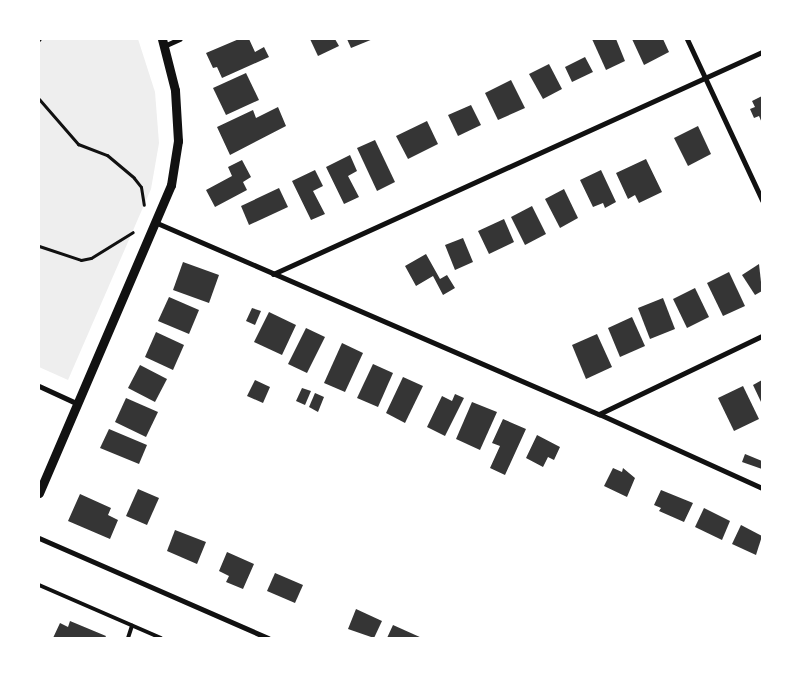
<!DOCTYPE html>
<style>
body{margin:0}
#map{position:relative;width:801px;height:677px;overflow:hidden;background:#fff;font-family:"DM Sans",sans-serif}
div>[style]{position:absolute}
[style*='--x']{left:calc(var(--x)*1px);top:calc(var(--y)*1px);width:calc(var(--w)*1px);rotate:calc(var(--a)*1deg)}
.green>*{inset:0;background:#eee}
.building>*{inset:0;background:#353535}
.path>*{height:3px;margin:-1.5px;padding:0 1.5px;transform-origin:1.5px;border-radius:1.5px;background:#111}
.service>*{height:4px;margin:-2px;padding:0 2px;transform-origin:2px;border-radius:2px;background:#111}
.minor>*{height:5px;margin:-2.5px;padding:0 2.5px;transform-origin:2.5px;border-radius:2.5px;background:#111}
.tertiary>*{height:9px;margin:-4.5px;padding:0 4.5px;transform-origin:4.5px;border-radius:4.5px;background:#111}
span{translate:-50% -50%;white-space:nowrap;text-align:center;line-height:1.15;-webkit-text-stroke:5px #fff;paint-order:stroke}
.frame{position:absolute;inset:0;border:40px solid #fff;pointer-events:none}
</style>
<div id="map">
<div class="green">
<div style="clip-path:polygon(39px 39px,138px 39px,155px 92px,159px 143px,151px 189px,68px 380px,39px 367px)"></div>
</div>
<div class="building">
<div style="clip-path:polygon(239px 39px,249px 39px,255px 52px,264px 47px,269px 57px,222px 78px,217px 67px,213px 68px,206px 53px)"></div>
<div style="clip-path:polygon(310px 39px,335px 39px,339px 46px,318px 56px)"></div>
<div style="clip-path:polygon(347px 39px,373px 39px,351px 48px)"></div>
<div style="clip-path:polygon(592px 39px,616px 39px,625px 61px,606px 70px)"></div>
<div style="clip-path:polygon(632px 39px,663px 39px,669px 52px,644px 65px)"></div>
<div style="clip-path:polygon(585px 57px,593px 72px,572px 82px,565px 67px)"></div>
<div style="clip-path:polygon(549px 64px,562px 89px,543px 99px,529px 74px)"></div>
<div style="clip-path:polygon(246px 73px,259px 100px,226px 115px,213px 88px)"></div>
<div style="clip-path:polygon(511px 80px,525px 108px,498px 120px,485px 93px)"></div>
<div style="clip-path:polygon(762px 96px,762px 123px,759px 116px,754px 118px,750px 109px,755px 107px,752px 101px)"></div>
<div style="clip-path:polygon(471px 105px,481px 125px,458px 136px,448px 115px)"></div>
<div style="clip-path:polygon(278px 107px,286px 126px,230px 155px,217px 127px,253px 110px,256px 118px)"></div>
<div style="clip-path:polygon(427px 121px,438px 144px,408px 159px,396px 136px)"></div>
<div style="clip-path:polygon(698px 126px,711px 154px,688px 166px,674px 138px)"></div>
<div style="clip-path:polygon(375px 140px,395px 182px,377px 191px,357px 148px)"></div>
<div style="clip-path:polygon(350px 155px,357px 171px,348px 176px,359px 197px,344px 204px,326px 167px)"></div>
<div style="clip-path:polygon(646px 159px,662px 192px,639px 203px,635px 195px,628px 199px,616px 173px)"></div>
<div style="clip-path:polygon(242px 160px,251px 177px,243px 182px,247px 190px,215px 207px,206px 190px,232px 176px,228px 167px)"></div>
<div style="clip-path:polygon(315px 170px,323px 186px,313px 191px,325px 214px,311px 220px,292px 181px)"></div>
<div style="clip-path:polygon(601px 170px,616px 202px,605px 208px,603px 203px,593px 207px,580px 180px)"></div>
<div style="clip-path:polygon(279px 188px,288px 207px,249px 225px,241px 206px)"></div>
<div style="clip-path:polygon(564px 189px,578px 218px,560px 228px,545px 199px)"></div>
<div style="clip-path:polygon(532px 206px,546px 234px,525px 245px,511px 217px)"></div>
<div style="clip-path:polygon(504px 219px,514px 242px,489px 254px,478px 231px)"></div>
<div style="clip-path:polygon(463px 238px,473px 262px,455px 270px,445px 245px)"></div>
<div style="clip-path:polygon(426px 254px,440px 279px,447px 275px,455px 288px,443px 295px,433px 276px,416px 286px,405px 266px)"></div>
<div style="clip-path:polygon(183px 262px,219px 275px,209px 303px,173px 290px)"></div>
<div style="clip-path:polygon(759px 264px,762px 291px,755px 295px,742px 275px)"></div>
<div style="clip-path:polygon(729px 272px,745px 306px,723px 316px,707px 283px)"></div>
<div style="clip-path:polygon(695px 288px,709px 317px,687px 328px,673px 299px)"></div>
<div style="clip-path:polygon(169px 297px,199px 310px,189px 334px,158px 321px)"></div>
<div style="clip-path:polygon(663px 298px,675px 329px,650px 339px,638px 308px)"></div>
<div style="clip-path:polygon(252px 308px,261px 311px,255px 325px,246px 321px)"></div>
<div style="clip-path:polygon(269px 312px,296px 325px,282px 355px,254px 342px)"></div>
<div style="clip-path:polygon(632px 317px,645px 346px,620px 357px,608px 328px)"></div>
<div style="clip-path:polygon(306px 328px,325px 337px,307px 373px,288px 364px)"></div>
<div style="clip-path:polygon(156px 332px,184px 345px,173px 370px,145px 357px)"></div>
<div style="clip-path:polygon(597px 334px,612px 367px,586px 379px,572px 345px)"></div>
<div style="clip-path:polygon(342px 343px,363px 353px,345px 392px,324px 383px)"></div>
<div style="clip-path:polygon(373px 364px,393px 373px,378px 407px,357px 398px)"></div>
<div style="clip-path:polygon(140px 365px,167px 379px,155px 402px,128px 388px)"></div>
<div style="clip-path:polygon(403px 377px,423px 386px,405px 423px,386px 413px)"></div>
<div style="clip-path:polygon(255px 380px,270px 387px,263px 403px,247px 396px)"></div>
<div style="clip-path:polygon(762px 380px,762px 404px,753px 385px)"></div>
<div style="clip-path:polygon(743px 386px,759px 419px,734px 431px,718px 398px)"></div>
<div style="clip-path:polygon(302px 388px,311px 391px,305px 405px,296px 401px)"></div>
<div style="clip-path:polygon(315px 393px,324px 397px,318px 412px,309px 407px)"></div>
<div style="clip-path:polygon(455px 394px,464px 398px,445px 436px,427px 427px,442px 396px,452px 401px)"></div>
<div style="clip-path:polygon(126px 398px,158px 412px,146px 437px,115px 422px)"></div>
<div style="clip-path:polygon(472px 402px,497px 412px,480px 450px,456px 439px)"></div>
<div style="clip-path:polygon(503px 419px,526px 429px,505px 475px,490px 468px,500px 446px,492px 443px)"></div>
<div style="clip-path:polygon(109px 429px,147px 445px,139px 464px,100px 448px)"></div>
<div style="clip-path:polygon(537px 435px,560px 447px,554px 460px,548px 457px,543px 467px,526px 458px)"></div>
<div style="clip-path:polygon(745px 454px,762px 461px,762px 469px,742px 462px)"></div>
<div style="clip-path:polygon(613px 468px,622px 472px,623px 468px,635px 478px,627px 497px,604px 486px)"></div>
<div style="clip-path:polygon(138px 489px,159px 498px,147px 525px,126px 516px)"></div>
<div style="clip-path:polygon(661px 490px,693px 503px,684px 522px,659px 511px,661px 508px,654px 505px)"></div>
<div style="clip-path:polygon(80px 494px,111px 508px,108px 515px,118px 520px,110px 539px,68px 521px)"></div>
<div style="clip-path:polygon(704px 508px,730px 521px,722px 540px,695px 527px)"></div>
<div style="clip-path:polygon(741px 525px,762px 536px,756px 555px,732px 544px)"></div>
<div style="clip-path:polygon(175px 530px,206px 542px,197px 564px,167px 551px)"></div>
<div style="clip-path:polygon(227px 552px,254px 564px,243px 589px,226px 582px,229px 576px,219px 571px)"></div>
<div style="clip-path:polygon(275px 573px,303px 585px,295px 603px,267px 591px)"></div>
<div style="clip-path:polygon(356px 609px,382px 621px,374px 638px,348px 629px)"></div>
<div style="clip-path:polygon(70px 621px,106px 636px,105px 638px,53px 638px,60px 623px,68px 627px)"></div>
<div style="clip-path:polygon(393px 625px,422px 638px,387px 638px)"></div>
</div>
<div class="path">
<div style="--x:39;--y:40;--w:1;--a:-45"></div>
<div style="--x:39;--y:99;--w:60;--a:49.1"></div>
<div style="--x:78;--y:144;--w:31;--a:21"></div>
<div style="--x:107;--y:155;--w:35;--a:40"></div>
<div style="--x:134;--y:178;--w:11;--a:52"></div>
<div style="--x:141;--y:187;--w:18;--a:81"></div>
<div style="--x:39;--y:246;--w:44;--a:18.4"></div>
<div style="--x:81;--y:260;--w:10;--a:-11"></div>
<div style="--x:91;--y:258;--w:49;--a:-31.8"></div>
</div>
<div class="service">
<div style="--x:39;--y:585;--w:133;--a:23.5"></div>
<div style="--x:128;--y:638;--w:13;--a:-72"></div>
</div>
<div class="minor">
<div style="--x:687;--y:39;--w:178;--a:65"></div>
<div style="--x:164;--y:46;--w:17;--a:-24"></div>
<div style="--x:157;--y:223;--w:482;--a:23.4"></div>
<div style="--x:599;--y:414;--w:179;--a:24.4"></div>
<div style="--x:273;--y:274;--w:537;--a:-24.42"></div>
<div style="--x:39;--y:386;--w:41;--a:24.7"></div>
<div style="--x:599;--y:414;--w:181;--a:-25.6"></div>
<div style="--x:39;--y:538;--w:250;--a:23.6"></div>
</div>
<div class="tertiary">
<div style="--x:39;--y:493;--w:335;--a:-66.8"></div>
<div style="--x:171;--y:185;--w:45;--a:-81"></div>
<div style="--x:178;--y:141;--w:51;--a:-93.4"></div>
<div style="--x:175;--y:90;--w:53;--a:-104.3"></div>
</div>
<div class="frame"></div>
</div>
